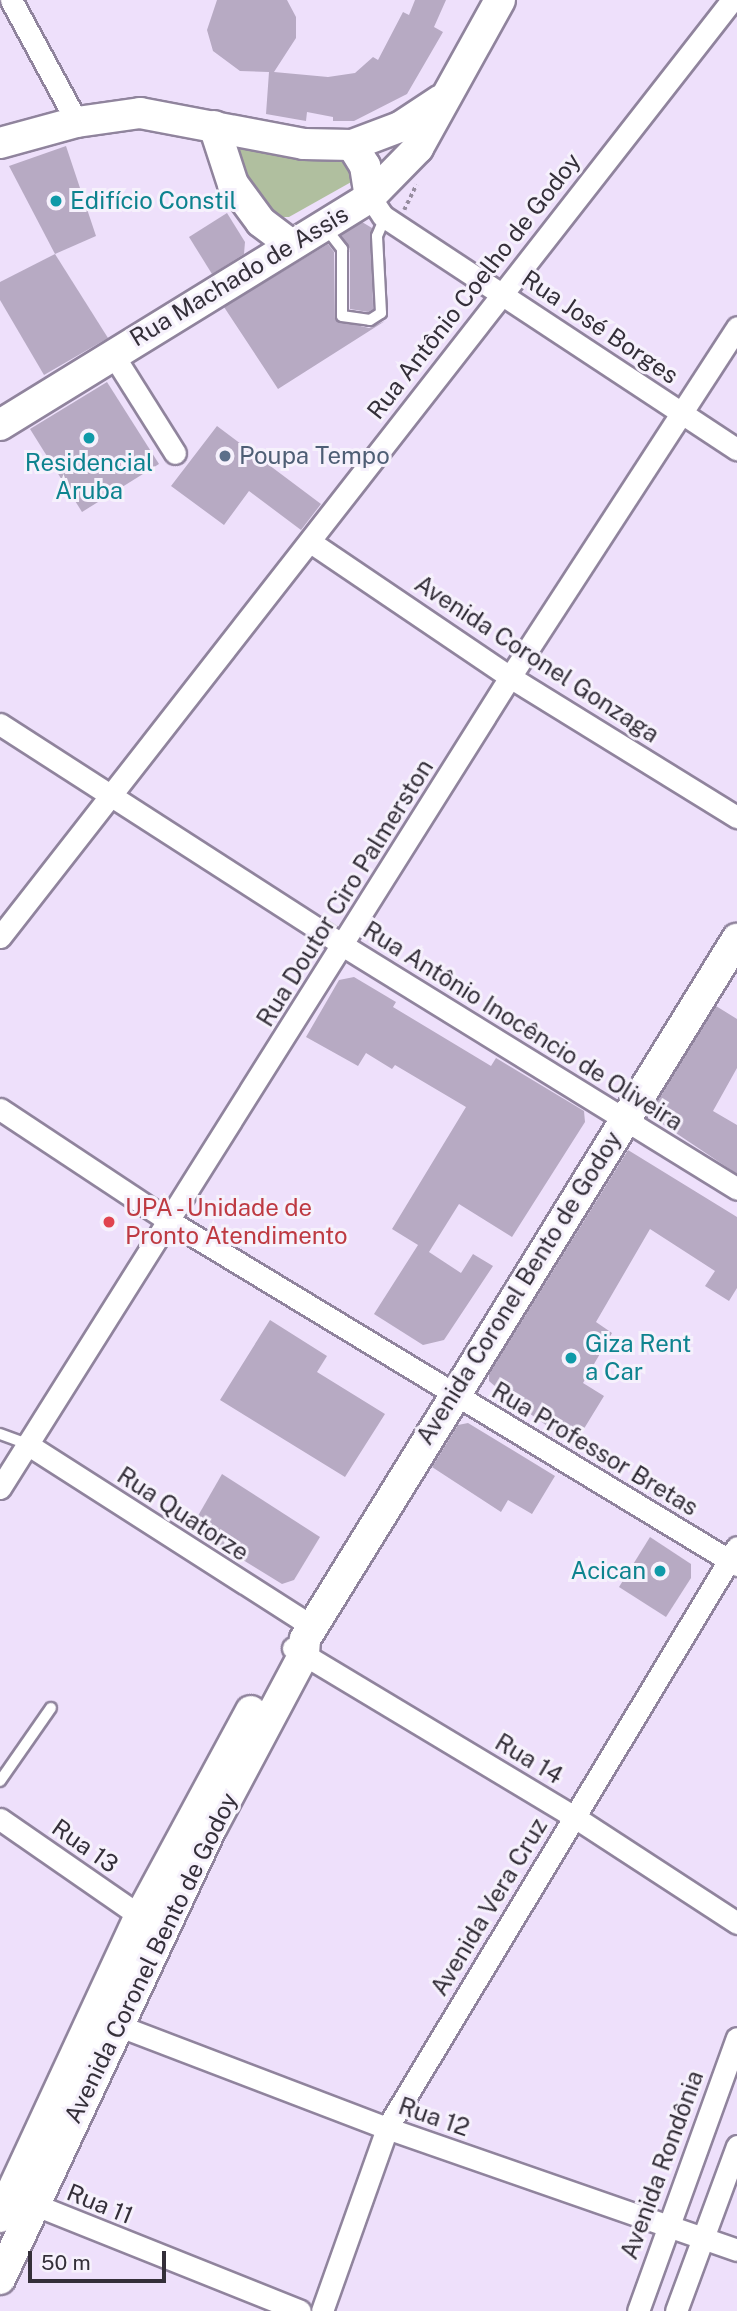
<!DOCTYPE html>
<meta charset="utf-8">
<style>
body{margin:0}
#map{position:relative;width:737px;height:2311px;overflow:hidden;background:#eee0fb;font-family:"Public Sans",sans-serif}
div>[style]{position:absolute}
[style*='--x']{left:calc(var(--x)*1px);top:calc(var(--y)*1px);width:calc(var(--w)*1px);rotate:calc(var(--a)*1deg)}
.green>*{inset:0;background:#b0bf9f}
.building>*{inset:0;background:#b7aac3}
.path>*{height:3.5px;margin-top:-1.75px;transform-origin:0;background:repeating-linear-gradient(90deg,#978da0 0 3.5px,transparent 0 7px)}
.roads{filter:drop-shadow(2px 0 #90849d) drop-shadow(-2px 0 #90849d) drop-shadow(0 2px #90849d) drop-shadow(0 -2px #90849d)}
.service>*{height:10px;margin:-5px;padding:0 5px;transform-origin:5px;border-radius:5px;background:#fff}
.minor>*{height:21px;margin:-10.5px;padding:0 10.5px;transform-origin:10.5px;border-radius:10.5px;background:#fff}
.secondary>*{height:30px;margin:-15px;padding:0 15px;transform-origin:15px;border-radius:15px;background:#fff}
.dots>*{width:19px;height:19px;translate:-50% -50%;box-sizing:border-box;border:4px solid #f6f1fc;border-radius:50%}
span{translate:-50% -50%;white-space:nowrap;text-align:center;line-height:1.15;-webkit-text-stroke:6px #f6f1fc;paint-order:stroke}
.culture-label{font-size:24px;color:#0d838f}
.left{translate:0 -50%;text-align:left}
.right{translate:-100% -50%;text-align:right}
.street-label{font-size:24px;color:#342f39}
.service-label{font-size:24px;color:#4e5e75}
.health-label{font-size:24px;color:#be3a42}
.scale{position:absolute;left:28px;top:2251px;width:138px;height:32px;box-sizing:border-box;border:4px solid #342f39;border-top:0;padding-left:9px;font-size:21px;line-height:24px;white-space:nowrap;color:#342f39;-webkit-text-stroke:5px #f6f1fc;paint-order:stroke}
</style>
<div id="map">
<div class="green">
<div style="clip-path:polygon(246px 145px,339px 155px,352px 163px,353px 181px,289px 217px,279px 217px,265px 211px,233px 157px,237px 148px)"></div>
</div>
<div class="building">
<div style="clip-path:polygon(217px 0,287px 0,296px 17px,296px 38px,274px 72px,328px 77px,355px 73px,373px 57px,378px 60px,403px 12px,409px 15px,415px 0,446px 0,434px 27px,443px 32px,407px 94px,354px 121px,333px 121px,333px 117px,307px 112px,306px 121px,266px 114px,269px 72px,240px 71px,213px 51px,207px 30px)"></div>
<div style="clip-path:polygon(66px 146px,96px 236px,55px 254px,9px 166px)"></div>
<div style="clip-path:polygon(227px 213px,245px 242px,244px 254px,212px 274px,189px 237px)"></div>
<div style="clip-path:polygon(362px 222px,372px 228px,373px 309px,368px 312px,350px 309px,350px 249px,341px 235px)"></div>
<div style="clip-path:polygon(328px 244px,334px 252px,335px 320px,369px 328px,385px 321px,278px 389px,224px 307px)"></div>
<div style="clip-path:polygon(55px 254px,108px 338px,44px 375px,0 300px,0 282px)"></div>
<div style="clip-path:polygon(107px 382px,159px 464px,82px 512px,30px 429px)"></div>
<div style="clip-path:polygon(217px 426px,321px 504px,301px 530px,249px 491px,224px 525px,171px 486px)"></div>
<div style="clip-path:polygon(354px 977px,396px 1002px,393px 1007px,491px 1066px,496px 1058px,584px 1111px,585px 1122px,512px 1237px,459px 1204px,429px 1252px,461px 1273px,473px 1254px,493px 1266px,444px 1340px,423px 1345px,374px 1314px,418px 1245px,392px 1229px,466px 1107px,395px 1065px,392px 1069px,366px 1053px,358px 1066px,306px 1037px,339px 980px)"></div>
<div style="clip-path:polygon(716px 1006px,737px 1019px,737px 1068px,713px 1111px,737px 1125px,737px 1174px,649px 1115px)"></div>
<div style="clip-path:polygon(628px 1150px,737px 1217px,737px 1288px,729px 1301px,705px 1286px,715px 1271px,650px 1229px,596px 1322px,612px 1333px,583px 1383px,604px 1396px,574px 1445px,512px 1401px,489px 1381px,489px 1374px)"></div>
<div style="clip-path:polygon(270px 1320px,327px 1356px,317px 1372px,385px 1414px,345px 1477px,220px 1400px)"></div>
<div style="clip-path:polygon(468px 1423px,555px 1476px,532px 1514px,508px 1500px,501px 1512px,432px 1467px,458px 1425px)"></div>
<div style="clip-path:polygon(222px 1474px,320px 1537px,294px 1580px,282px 1584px,191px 1528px)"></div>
<div style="clip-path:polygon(650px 1537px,691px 1564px,691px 1578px,666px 1617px,619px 1587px)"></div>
</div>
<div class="path">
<div style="--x:404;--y:210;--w:28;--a:-64"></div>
</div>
<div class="roads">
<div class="service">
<div style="--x:325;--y:227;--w:28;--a:52"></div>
<div style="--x:342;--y:249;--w:67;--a:90"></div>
<div style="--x:342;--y:316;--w:28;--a:8"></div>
<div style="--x:370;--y:320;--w:13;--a:-32"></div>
<div style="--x:381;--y:313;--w:77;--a:-93"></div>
<div style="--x:377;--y:236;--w:21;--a:-67"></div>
<div style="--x:0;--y:1434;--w:29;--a:20"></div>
<div style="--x:0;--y:1781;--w:89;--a:-55.1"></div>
</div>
<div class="minor">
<div style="--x:11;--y:0;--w:139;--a:61.6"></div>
<div style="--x:370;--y:197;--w:23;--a:56"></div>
<div style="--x:383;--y:216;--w:424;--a:33.4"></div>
<div style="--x:112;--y:353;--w:118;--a:57.8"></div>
<div style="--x:312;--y:543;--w:239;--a:34.1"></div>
<div style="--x:510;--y:677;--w:267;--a:31.7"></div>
<div style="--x:0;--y:724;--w:409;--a:32.8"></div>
<div style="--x:344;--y:946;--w:462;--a:31.7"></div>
<div style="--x:0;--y:937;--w:1189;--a:-52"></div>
<div style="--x:0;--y:1109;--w:205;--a:33.5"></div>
<div style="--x:171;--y:1222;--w:662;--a:31.22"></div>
<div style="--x:27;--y:1444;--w:338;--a:32.6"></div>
<div style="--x:0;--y:1488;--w:958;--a:-57.84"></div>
<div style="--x:510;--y:677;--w:417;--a:-57"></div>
<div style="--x:293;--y:1648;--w:327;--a:31"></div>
<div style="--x:573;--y:1816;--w:196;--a:33.1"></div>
<div style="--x:0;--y:1819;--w:170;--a:34.7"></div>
<div style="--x:117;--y:2025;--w:289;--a:20.9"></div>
<div style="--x:387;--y:2128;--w:371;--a:19.2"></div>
<div style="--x:23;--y:2200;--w:298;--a:21.8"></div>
<div style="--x:322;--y:2311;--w:194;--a:-70.4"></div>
<div style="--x:387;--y:2128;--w:678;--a:-58.93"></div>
<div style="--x:638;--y:2311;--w:290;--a:-70.1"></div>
<div style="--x:676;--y:2311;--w:176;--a:-69.7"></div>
</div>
<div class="secondary">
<div style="--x:214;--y:126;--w:61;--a:71.9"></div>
<div style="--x:233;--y:184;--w:47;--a:53.6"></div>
<div style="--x:261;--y:222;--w:38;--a:37"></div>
<div style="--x:0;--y:143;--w:80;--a:-15.3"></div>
<div style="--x:77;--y:122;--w:64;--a:-8.1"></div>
<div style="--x:140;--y:113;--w:167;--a:10.7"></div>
<div style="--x:304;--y:144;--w:48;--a:1.2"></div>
<div style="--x:352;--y:145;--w:51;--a:-20.6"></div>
<div style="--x:400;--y:127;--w:49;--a:-33.4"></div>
<div style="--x:352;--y:145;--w:25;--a:58"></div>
<div style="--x:365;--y:166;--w:31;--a:81"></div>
<div style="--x:0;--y:425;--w:435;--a:-31.6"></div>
<div style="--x:370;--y:197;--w:69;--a:-45.6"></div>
<div style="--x:418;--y:148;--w:169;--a:-61"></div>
<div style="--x:0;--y:2217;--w:332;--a:-65.1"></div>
<div style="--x:140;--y:1916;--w:233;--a:-61.6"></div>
<div style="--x:0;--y:2279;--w:499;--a:-64.9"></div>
<div style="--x:212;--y:1827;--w:196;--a:-62"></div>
<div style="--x:304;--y:1654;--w:15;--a:-86"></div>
<div style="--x:305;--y:1639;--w:823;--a:-58.32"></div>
</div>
</div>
<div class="dots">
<div style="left:56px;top:201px;background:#0f9aa8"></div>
<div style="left:89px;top:438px;background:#0f9aa8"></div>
<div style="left:225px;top:456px;background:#5c6f8a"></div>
<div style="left:109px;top:1222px;background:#e0444e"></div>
<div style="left:571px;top:1358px;background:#0f9aa8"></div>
<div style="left:660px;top:1571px;background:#0f9aa8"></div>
</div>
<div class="culture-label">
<span class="left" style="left:70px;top:201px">Edifício Constil</span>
<span style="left:89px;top:477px">Residencial<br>Aruba</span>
<span class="left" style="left:585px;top:1358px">Giza Rent<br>a Car</span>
<span class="right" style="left:646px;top:1571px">Acican</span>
</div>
<div class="street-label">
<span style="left:239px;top:276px;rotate:-31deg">Rua Machado de Assis</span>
<span style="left:474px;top:286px;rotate:-52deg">Rua Antônio Coelho de Godoy</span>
<span style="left:600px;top:327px;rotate:34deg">Rua José Borges</span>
<span style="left:537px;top:659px;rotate:33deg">Avenida Coronel Gonzaga</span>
<span style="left:345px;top:893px;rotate:-58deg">Rua Doutor Ciro Palmerston</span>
<span style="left:523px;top:1026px;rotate:32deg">Rua Antônio Inocêncio de Oliveira</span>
<span style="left:519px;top:1288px;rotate:-58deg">Avenida Coronel Bento de Godoy</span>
<span style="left:595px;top:1449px;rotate:31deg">Rua Professor Bretas</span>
<span style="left:183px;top:1514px;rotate:33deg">Rua Quatorze</span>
<span style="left:529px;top:1759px;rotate:31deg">Rua 14</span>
<span style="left:85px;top:1846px;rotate:35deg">Rua 13</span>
<span style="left:489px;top:1907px;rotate:-59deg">Avenida Vera Cruz</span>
<span style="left:151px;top:1958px;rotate:-64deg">Avenida Coronel Bento de Godoy</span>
<span style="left:434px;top:2117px;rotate:19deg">Rua 12</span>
<span style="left:662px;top:2165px;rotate:-70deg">Avenida Rondônia</span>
<span style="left:100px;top:2204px;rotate:22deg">Rua 11</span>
</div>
<div class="service-label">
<span class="left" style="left:239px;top:456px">Poupa Tempo</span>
</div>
<div class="health-label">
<span class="left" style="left:125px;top:1222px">UPA - Unidade de<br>Pronto Atendimento</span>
</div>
<div class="scale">50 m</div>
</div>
